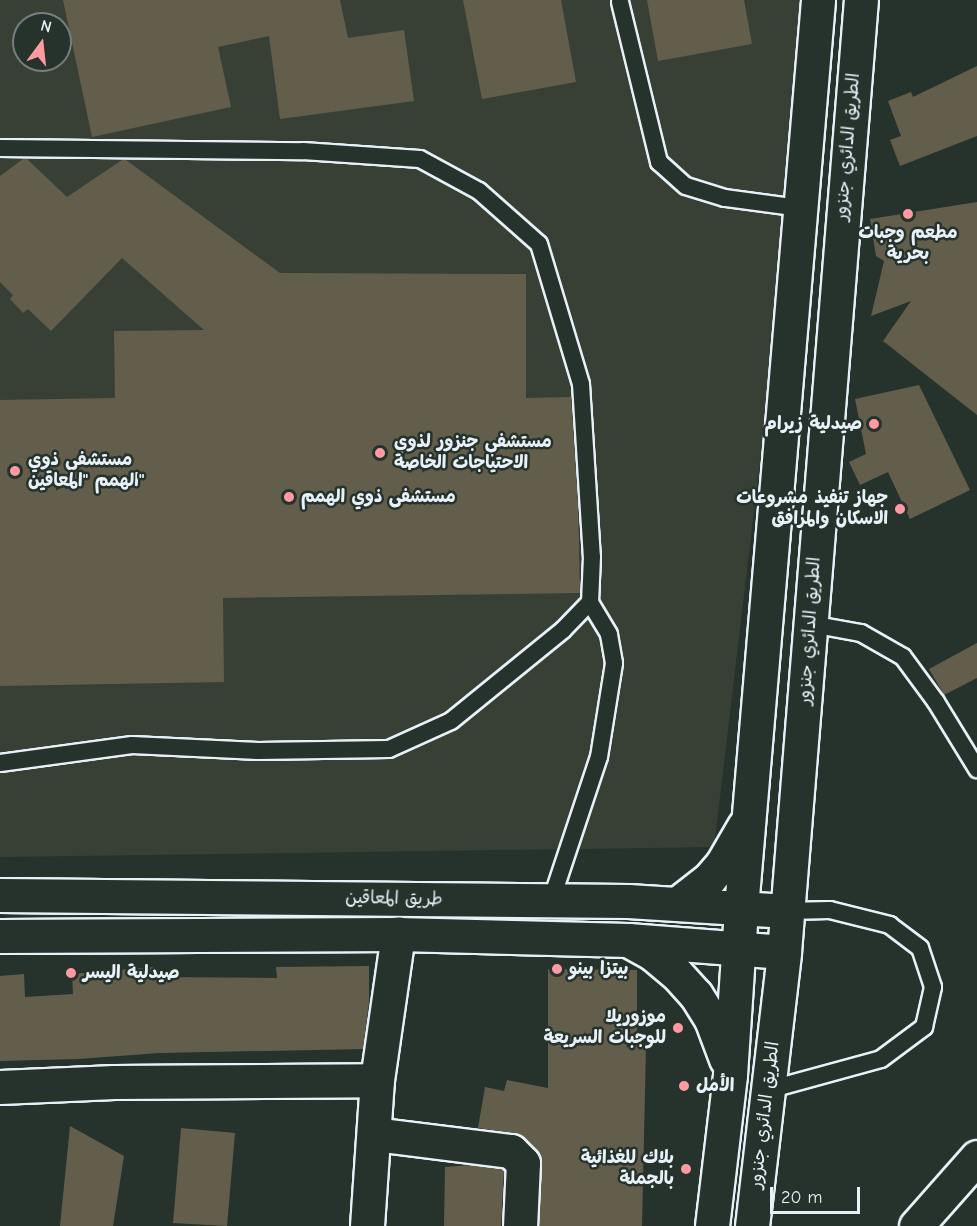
<!DOCTYPE html>
<meta charset="utf-8">
<style>
body{margin:0}
#map{position:relative;width:977px;height:1226px;overflow:hidden;background:#26332d;font-family:"Comic Neue","Playpen Sans Arabic",sans-serif}
div>[style]{position:absolute}
[style*='--x']{left:calc(var(--x)*1px);top:calc(var(--y)*1px);width:calc(var(--w)*1px);rotate:calc(var(--a)*1deg)}
.built>*{inset:0;background:#384036}
.building>*{inset:0;background:#635e4c}
.roads{filter:drop-shadow(2px 0 #e8f1f8) drop-shadow(-2px 0 #e8f1f8) drop-shadow(0 2px #e8f1f8) drop-shadow(0 -2px #e8f1f8)}
.lane>*{height:16px;margin:-8px;padding:0 8px;transform-origin:8px;border-radius:8px;background:#26332d}
.street>*{height:33px;margin:-16.5px;padding:0 16.5px;transform-origin:16.5px;border-radius:16.5px;background:#26332d}
.secondary>*{height:33px;margin:-16.5px;padding:0 16.5px;transform-origin:16.5px;border-radius:16.5px;background:#26332d}
.primary>*{height:33px;margin:-16.5px;padding:0 16.5px;transform-origin:16.5px;border-radius:16.5px;background:#26332d}
.dots>*{width:16px;height:16px;translate:-50% -50%;box-sizing:border-box;border:3px solid #26332d;border-radius:50%}
span{translate:-50% -50%;white-space:nowrap;text-align:center;line-height:1.15;-webkit-text-stroke:5px #26332d;paint-order:stroke}
.street-label{font-size:18px;color:#e8f1f8}
.poi-label{font-size:18px;color:#e8f1f8;font-weight:700}
.right{translate:-100% -50%;text-align:right}
.left{translate:0 -50%;text-align:left}
.north{position:absolute;left:12px;top:12px;width:60px;height:60px;box-sizing:border-box;background:#26332d;border:2px solid #747f7e;border-radius:50%;rotate:15deg;font-size:16px;font-weight:700;line-height:24px;text-align:center;color:#e8f1f8}
.north::after{content:'';display:block;margin:auto;width:21px;height:27px;background:#ff9aa2;clip-path:polygon(50% 0,100% 100%,50% 72%,0 100%)}
.scale{position:absolute;left:770px;top:1187px;width:90px;height:27px;box-sizing:border-box;border:3px solid #e8f1f8;border-top:0;padding-left:8px;font-size:18px;line-height:21px;white-space:nowrap;color:#e8f1f8;-webkit-text-stroke:4px #26332d;paint-order:stroke}
</style>
<div id="map">
<div class="built">
<div style="clip-path:polygon(evenodd,0 0,815px 0,714px 847px,0 857px,0 0,24px 24px,60px 24px,60px 60px,24px 60px,24px 24px)"></div>
</div>
<div class="building">
<div style="clip-path:polygon(63px 0,340px 0,348px 38px,404px 30px,414px 101px,280px 119px,269px 36px,218px 47px,231px 107px,92px 137px)"></div>
<div style="clip-path:polygon(463px 0,561px 0,576px 82px,482px 99px)"></div>
<div style="clip-path:polygon(647px 0,744px 0,752px 44px,658px 61px)"></div>
<div style="clip-path:polygon(977px 66px,977px 136px,900px 166px,890px 140px,901px 136px,888px 101px,911px 92px,913px 97px)"></div>
<div style="clip-path:polygon(23px 159px,27px 159px,67px 197px,122px 160px,126px 160px,280px 273px,526px 274px,526px 398px,571px 397px,578px 504px,580px 593px,223px 598px,224px 682px,0 686px,0 400px,115px 398px,114px 331px,204px 330px,122px 258px,51px 331px,28px 309px,23px 313px,10px 299px,13px 295px,0 282px,0 176px)"></div>
<div style="clip-path:polygon(977px 202px,977px 415px,883px 341px,911px 301px,871px 316px,884px 261px,876px 256px,870px 219px)"></div>
<div style="clip-path:polygon(919px 385px,970px 490px,910px 519px,888px 472px,860px 485px,849px 462px,866px 454px,855px 399px)"></div>
<div style="clip-path:polygon(977px 643px,977px 678px,944px 695px,929px 669px)"></div>
<div style="clip-path:polygon(369px 966px,369px 1002px,363px 1049px,159px 1053px,78px 1059px,0 1061px,0 976px,24px 974px,25px 997px,73px 994px,72px 974px,153px 967px,154px 977px,277px 978px,276px 967px)"></div>
<div style="clip-path:polygon(548px 969px,637px 970px,637px 1046px,646px 1046px,642px 1226px,539px 1226px,540px 1156px,524px 1138px,514px 1133px,478px 1128px,485px 1087px,504px 1091px,507px 1080px,548px 1088px)"></div>
<div style="clip-path:polygon(70px 1126px,124px 1156px,113px 1226px,60px 1226px)"></div>
<div style="clip-path:polygon(181px 1128px,235px 1133px,227px 1226px,173px 1223px)"></div>
<div style="clip-path:polygon(471px 1165px,504px 1170px,501px 1226px,444px 1226px,445px 1167px)"></div>
</div>
<div class="roads">
<div class="lane">
<div style="--x:620;--y:2;--w:165;--a:76.3"></div>
<div style="--x:659;--y:162;--w:36;--a:42"></div>
<div style="--x:686;--y:186;--w:41;--a:17.1"></div>
<div style="--x:725;--y:198;--w:76;--a:7.6"></div>
<div style="--x:0;--y:148;--w:303;--a:0.6"></div>
<div style="--x:303;--y:151;--w:117;--a:3.9"></div>
<div style="--x:420;--y:159;--w:67;--a:28.5"></div>
<div style="--x:479;--y:191;--w:80;--a:41.5"></div>
<div style="--x:539;--y:244;--w:146;--a:73.3"></div>
<div style="--x:581;--y:384;--w:173;--a:86.4"></div>
<div style="--x:592;--y:557;--w:45;--a:92.5"></div>
<div style="--x:590;--y:602;--w:39;--a:134"></div>
<div style="--x:563;--y:630;--w:144;--a:140.9"></div>
<div style="--x:451;--y:721;--w:68;--a:155.7"></div>
<div style="--x:389;--y:749;--w:131;--a:179.1"></div>
<div style="--x:258;--y:751;--w:126;--a:-177.3"></div>
<div style="--x:132;--y:745;--w:133;--a:172.2"></div>
<div style="--x:811;--y:624;--w:51;--a:10.2"></div>
<div style="--x:861;--y:633;--w:48;--a:29.7"></div>
<div style="--x:903;--y:657;--w:56;--a:53.7"></div>
<div style="--x:936;--y:702;--w:79;--a:58.5"></div>
<div style="--x:551;--y:901;--w:152;--a:-71.6"></div>
<div style="--x:599;--y:757;--w:95;--a:-80.9"></div>
<div style="--x:614;--y:663;--w:29;--a:-100"></div>
<div style="--x:609;--y:634;--w:37;--a:-121"></div>
<div style="--x:768;--y:1090;--w:117;--a:-15.3"></div>
<div style="--x:881;--y:1059;--w:54;--a:-36.7"></div>
<div style="--x:924;--y:1027;--w:41;--a:-77.3"></div>
<div style="--x:933;--y:987;--w:41;--a:-108.4"></div>
<div style="--x:920;--y:948;--w:38;--a:-143"></div>
<div style="--x:890;--y:925;--w:62;--a:-166"></div>
<div style="--x:830;--y:910;--w:43;--a:178.7"></div>
</div>
<div class="street">
<div style="--x:0;--y:1087;--w:114;--a:-2.5"></div>
<div style="--x:114;--y:1082;--w:263;--a:-0.4"></div>
<div style="--x:374;--y:1134;--w:138;--a:7.1"></div>
<div style="--x:511;--y:1151;--w:17;--a:45"></div>
<div style="--x:523;--y:1163;--w:63;--a:92.7"></div>
<div style="--x:367;--y:1226;--w:146;--a:-86.1"></div>
<div style="--x:377;--y:1080;--w:148;--a:-81.8"></div>
</div>
<div class="secondary">
<div style="--x:0;--y:895;--w:628;--a:0.55"></div>
<div style="--x:628;--y:901;--w:159;--a:3.6"></div>
<div style="--x:0;--y:936;--w:398;--a:-0.3"></div>
<div style="--x:398;--y:934;--w:230;--a:1.5"></div>
<div style="--x:628;--y:940;--w:156;--a:4.4"></div>
<div style="--x:916;--y:1226;--w:92;--a:-48.5"></div>
</div>
<div class="primary">
<div style="--x:677;--y:904;--w:41;--a:-38"></div>
<div style="--x:709;--y:879;--w:20;--a:-49"></div>
<div style="--x:722;--y:864;--w:44;--a:-59.9"></div>
<div style="--x:628;--y:940;--w:29;--a:29"></div>
<div style="--x:653;--y:954;--w:30;--a:40"></div>
<div style="--x:676;--y:973;--w:30;--a:48"></div>
<div style="--x:696;--y:995;--w:28;--a:58"></div>
<div style="--x:711;--y:1019;--w:43;--a:69.4"></div>
<div style="--x:712;--y:1226;--w:152;--a:-83.2"></div>
<div style="--x:730;--y:1075;--w:167;--a:-86.2"></div>
<div style="--x:741;--y:908;--w:911;--a:-85.15"></div>
<div style="--x:752;--y:1226;--w:276;--a:-83.3"></div>
<div style="--x:784;--y:952;--w:955;--a:-85.38"></div>
</div>
</div>
<div class="dots">
<div style="left:908px;top:214px;background:#ff9aa2"></div>
<div style="left:874px;top:424px;background:#ff9aa2"></div>
<div style="left:380px;top:453px;background:#ff9aa2"></div>
<div style="left:15px;top:471px;background:#ff9aa2"></div>
<div style="left:289px;top:497px;background:#ff9aa2"></div>
<div style="left:900px;top:509px;background:#ff9aa2"></div>
<div style="left:557px;top:969px;background:#ff9aa2"></div>
<div style="left:71px;top:973px;background:#ff9aa2"></div>
<div style="left:678px;top:1028px;background:#ff9aa2"></div>
<div style="left:684px;top:1086px;background:#ff9aa2"></div>
<div style="left:686px;top:1169px;background:#ff9aa2"></div>
</div>
<div class="street-label">
<span style="left:848px;top:147px;rotate:-85deg">الطريق الدائري جنزور</span>
<span style="left:810px;top:631px;rotate:-86deg">الطريق الدائري جنزور</span>
<span style="left:394px;top:899px;rotate:1deg">طريق المعاقين</span>
<span style="left:765px;top:1115px;rotate:-83deg">الطريق الدائري جنزور</span>
</div>
<div class="poi-label">
<span style="left:908px;top:244px">مطعم وجبات<br>بحرية</span>
<span class="right" style="left:862px;top:424px">صيدلية زيرام</span>
<span class="left" style="left:394px;top:453px">مستشفي جنزور لذوي<br>الاحتياجات الخاصة</span>
<span class="left" style="left:28px;top:471px">مستشفى ذوي<br>الهمم "المعاقين"</span>
<span class="left" style="left:301px;top:497px">مستشفى ذوي الهمم</span>
<span class="right" style="left:888px;top:509px">جهاز تنفيذ مشروعات<br>الاسكان والمرافق</span>
<span class="left" style="left:569px;top:969px">بيتزا بينو</span>
<span class="left" style="left:83px;top:973px">صيدلية اليسر</span>
<span class="right" style="left:666px;top:1028px">موزوريلا<br>للوجبات السريعة</span>
<span class="left" style="left:696px;top:1086px">الأمل</span>
<span class="right" style="left:674px;top:1169px">بلاك للغذائية<br>بالجملة</span>
</div>
<div class="north">N</div>
<div class="scale">20 m</div>
</div>
